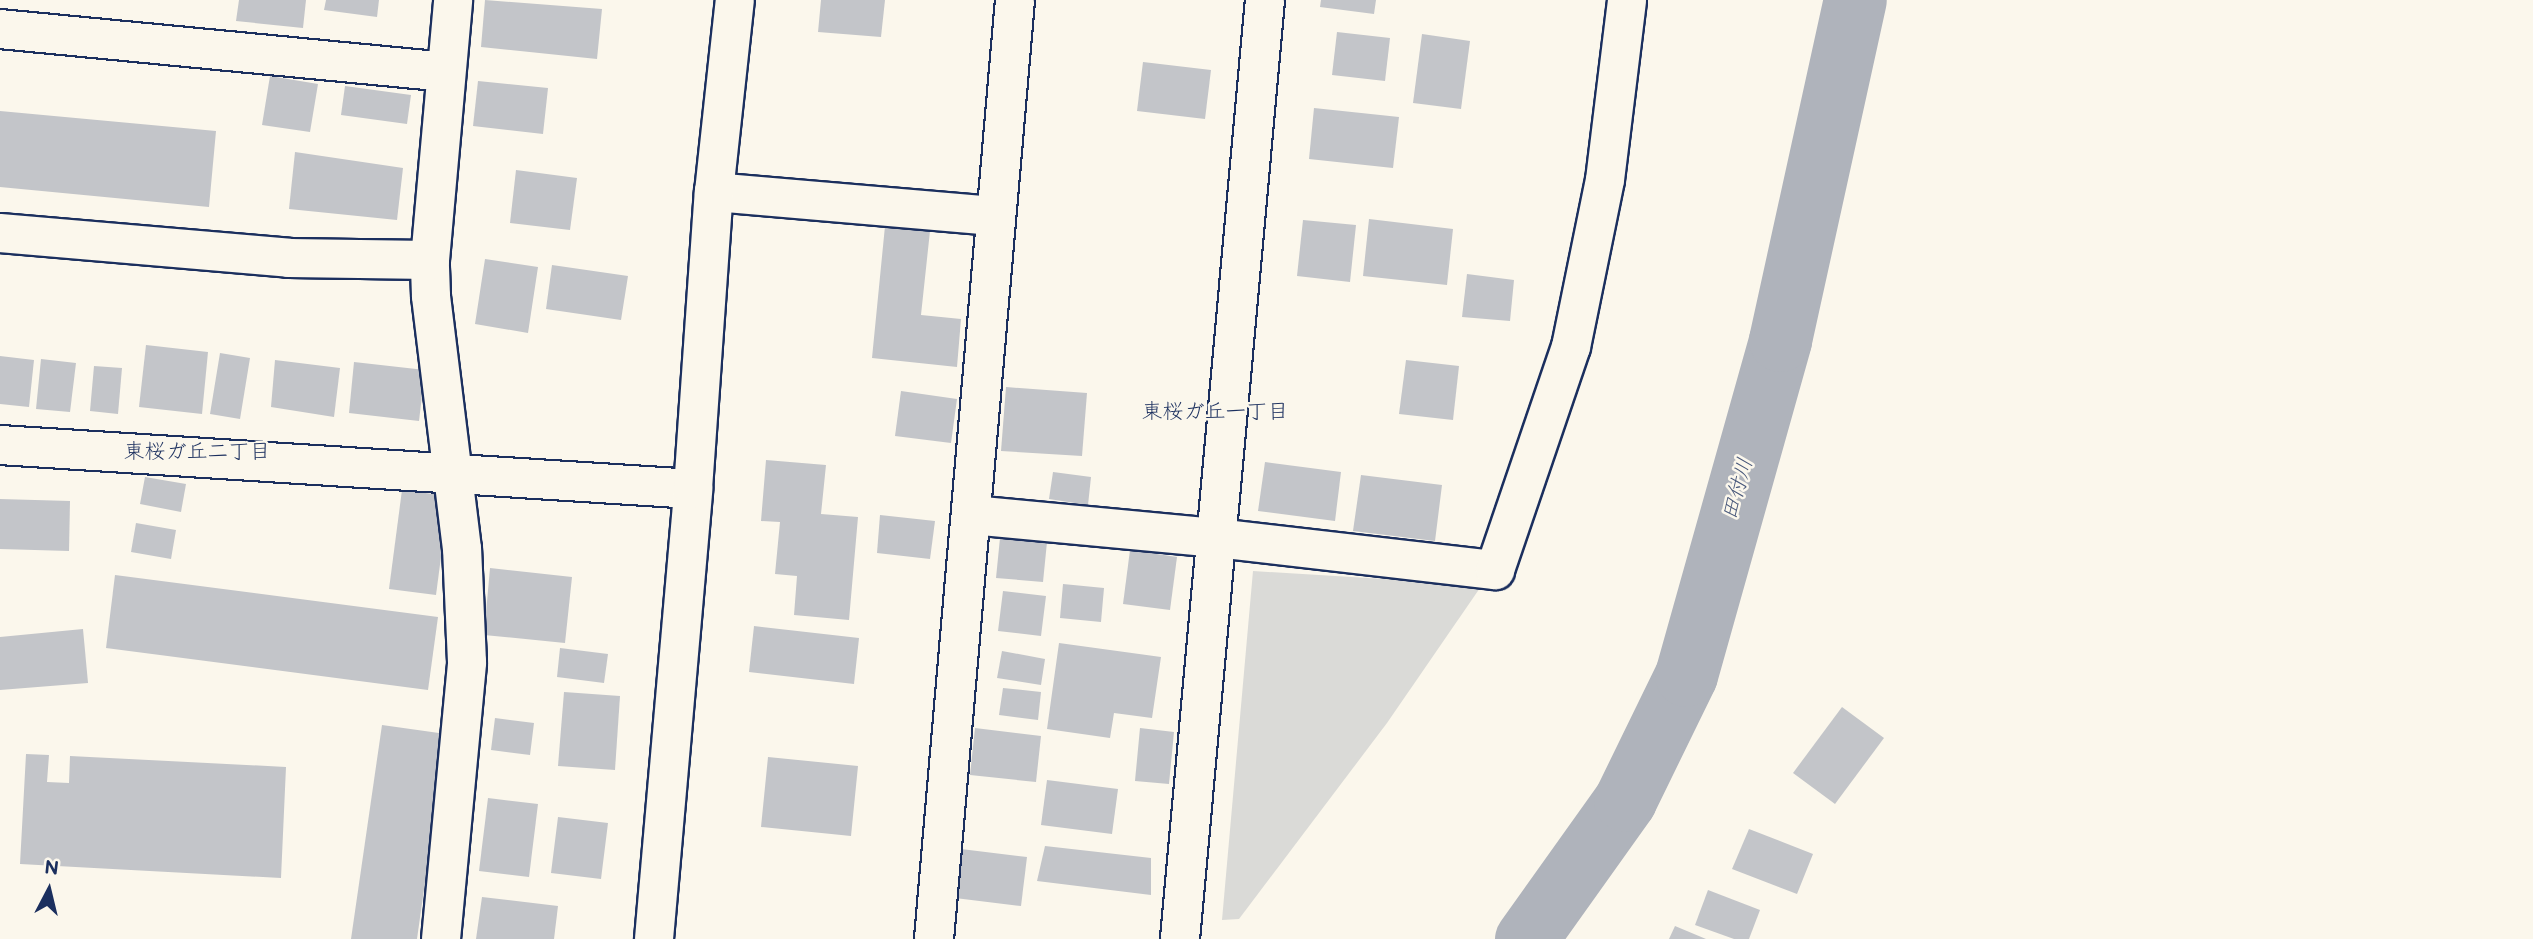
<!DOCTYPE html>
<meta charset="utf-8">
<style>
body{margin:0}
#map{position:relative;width:2533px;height:939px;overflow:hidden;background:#fbf7ec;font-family:"Balsamiq Sans","Klee One",sans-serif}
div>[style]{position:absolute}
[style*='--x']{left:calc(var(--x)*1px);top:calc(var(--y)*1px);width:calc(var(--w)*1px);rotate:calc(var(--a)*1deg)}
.green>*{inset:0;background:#dadad7}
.river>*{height:63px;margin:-31.5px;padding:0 31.5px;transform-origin:31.5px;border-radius:31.5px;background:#afb3bb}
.building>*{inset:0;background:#c3c5c9}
.roads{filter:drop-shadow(2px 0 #1b2f5e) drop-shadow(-2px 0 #1b2f5e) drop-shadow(0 2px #1b2f5e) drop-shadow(0 -2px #1b2f5e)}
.minor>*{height:38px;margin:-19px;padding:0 19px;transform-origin:19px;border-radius:19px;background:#fbf7ec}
span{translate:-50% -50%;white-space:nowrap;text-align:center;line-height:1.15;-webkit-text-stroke:5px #fbf7ec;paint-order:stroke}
.neighbourhood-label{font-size:21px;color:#1b2f5e}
.water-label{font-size:21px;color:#47577a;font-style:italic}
.north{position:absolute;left:14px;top:855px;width:70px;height:70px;-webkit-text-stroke:5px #fbf7ec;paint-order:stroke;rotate:7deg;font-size:19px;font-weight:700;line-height:28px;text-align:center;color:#1b2f5e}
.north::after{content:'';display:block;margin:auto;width:24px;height:32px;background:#1b2f5e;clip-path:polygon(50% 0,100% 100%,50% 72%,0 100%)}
</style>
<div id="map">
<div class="green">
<div style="clip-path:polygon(1253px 571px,1482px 585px,1387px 723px,1239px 919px,1222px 920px)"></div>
</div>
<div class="river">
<div style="--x:1526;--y:939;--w:171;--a:-54.5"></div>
<div style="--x:1625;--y:800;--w:139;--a:-64"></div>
<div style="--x:1686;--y:675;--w:348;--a:-74.3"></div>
<div style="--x:1780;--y:340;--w:348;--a:-77.6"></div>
</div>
<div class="building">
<div style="clip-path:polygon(239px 0,306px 0,303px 28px,236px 21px)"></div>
<div style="clip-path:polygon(326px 0,379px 0,377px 17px,324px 10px)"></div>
<div style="clip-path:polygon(485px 0,602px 9px,597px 59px,481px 47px)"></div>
<div style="clip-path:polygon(821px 0,885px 0,881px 37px,818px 32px)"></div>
<div style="clip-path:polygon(1321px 0,1376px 0,1374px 14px,1320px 7px)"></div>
<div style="clip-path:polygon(1337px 32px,1390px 38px,1385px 81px,1332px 75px)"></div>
<div style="clip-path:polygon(1422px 34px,1470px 41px,1461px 109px,1413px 103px)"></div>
<div style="clip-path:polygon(1143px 62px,1211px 70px,1205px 119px,1137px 111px)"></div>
<div style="clip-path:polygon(270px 76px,318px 84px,310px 132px,262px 125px)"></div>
<div style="clip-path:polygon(478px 81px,548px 88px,543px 134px,473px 126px)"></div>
<div style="clip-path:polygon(345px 86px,411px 95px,407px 124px,341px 115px)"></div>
<div style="clip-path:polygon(1314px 108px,1399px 117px,1393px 168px,1309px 159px)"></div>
<div style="clip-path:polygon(0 111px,216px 131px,209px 207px,0 187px)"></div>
<div style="clip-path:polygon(295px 152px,403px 168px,397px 220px,289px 209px)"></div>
<div style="clip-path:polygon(516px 170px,577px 178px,570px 230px,510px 223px)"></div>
<div style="clip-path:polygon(1369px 219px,1453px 229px,1447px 285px,1363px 276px)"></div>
<div style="clip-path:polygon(1303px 220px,1356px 225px,1350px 282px,1297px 276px)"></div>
<div style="clip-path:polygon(885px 226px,930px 231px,921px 315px,961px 319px,957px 367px,872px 358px)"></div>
<div style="clip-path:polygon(485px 259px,538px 267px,528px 333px,475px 324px)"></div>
<div style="clip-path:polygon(552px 265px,628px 276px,621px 320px,546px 309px)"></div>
<div style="clip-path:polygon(1467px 274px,1514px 280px,1510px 321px,1462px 317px)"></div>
<div style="clip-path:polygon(146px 345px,208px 352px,202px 414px,139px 407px)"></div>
<div style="clip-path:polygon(220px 353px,250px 358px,240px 419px,210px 414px)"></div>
<div style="clip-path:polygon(0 356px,34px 360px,29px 407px,0 404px)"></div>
<div style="clip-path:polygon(41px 359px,76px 363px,70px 412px,36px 409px)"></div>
<div style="clip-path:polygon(275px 360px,340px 368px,334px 417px,271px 407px)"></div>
<div style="clip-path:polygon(1406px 360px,1459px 366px,1453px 420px,1399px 414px)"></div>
<div style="clip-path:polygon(354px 362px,425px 370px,419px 421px,349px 413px)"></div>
<div style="clip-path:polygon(94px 366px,122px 368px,118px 414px,90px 411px)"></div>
<div style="clip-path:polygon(1006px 387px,1087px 393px,1082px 456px,1001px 451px)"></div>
<div style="clip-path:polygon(901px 391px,957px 399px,951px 443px,895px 436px)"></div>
<div style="clip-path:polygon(766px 460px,826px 465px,821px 514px,858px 517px,849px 620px,794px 615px,797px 576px,775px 574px,780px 522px,761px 521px)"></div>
<div style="clip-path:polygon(1265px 462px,1341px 472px,1335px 521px,1258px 511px)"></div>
<div style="clip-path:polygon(1053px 472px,1091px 477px,1088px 505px,1049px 499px)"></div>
<div style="clip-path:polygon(1361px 475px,1442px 485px,1435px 541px,1353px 531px)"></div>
<div style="clip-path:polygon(145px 477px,186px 484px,181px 512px,140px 504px)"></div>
<div style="clip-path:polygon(402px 490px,449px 496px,436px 595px,389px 589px)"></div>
<div style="clip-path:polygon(0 499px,70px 501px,69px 551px,0 549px)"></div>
<div style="clip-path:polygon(880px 515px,935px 521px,930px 559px,877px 553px)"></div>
<div style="clip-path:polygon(136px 523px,176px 530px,171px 559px,131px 552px)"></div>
<div style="clip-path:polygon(1000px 538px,1047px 542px,1043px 582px,996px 578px)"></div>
<div style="clip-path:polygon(1130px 550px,1177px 557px,1170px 610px,1123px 604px)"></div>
<div style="clip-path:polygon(490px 568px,572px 577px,565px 643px,484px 635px)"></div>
<div style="clip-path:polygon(115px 575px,438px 617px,428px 690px,106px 648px)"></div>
<div style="clip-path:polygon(1063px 584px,1104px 588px,1101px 622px,1060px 618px)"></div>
<div style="clip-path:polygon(1003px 591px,1046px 596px,1041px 636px,998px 631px)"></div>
<div style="clip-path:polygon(754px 626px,859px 638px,854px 684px,749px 672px)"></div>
<div style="clip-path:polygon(83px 629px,88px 683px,0 690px,0 637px)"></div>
<div style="clip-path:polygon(1059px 643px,1161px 657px,1152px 718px,1114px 713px,1110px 738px,1047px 729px)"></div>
<div style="clip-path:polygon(560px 648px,608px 654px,604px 683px,557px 677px)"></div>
<div style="clip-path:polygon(1002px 651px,1045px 659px,1041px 685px,997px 678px)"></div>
<div style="clip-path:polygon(1003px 688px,1041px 692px,1038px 720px,999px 715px)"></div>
<div style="clip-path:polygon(564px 692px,620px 696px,615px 770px,558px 766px)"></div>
<div style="clip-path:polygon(1842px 707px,1884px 738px,1835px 804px,1793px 773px)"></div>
<div style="clip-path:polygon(495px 718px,534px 723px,530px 755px,491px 750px)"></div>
<div style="clip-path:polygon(382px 725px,446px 734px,417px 939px,351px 939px)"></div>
<div style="clip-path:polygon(975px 728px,1041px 736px,1036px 782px,970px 775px)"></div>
<div style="clip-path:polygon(1140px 728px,1174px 732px,1169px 784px,1135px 781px)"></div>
<div style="clip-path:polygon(26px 754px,49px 755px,47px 782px,69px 783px,70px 756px,286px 767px,281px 878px,20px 864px)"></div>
<div style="clip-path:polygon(768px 757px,858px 766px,851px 836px,761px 827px)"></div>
<div style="clip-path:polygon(1047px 780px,1118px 789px,1112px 834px,1041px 825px)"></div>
<div style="clip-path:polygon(488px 798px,538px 804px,529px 877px,479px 871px)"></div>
<div style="clip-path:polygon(558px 817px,608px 823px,601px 879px,551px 873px)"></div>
<div style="clip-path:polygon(1749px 829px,1813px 854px,1797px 894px,1732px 869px)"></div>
<div style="clip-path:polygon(1045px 846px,1151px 858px,1151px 895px,1037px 881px)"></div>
<div style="clip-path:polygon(961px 849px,1027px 857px,1021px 906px,955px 898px)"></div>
<div style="clip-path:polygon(1708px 890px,1760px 910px,1749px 939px,1734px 939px,1695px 925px)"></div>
<div style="clip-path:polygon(482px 897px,558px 906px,554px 939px,476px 939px)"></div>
<div style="clip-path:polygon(1675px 926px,1706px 939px,1669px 939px)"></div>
</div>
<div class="roads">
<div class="minor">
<div style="--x:0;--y:29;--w:448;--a:5.5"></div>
<div style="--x:714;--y:192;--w:282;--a:4.9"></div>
<div style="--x:0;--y:233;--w:290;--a:4.9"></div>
<div style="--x:289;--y:258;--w:141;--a:0.8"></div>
<div style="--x:0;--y:445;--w:694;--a:3.63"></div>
<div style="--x:972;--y:515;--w:246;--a:5.4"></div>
<div style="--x:1217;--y:538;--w:280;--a:6.6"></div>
<div style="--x:1495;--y:570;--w:236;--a:-71.2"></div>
<div style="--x:1571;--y:347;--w:170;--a:-78.5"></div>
<div style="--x:1605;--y:180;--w:181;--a:-83"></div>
<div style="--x:441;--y:939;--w:278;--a:-84.6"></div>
<div style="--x:467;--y:662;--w:113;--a:-92.5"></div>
<div style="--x:462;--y:549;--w:255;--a:-97"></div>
<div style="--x:431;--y:296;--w:36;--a:-92"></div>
<div style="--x:430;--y:260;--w:261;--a:-84.9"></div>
<div style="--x:654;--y:939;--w:452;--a:-85"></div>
<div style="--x:693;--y:489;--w:298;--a:-86"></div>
<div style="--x:714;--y:192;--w:193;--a:-83.8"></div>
<div style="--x:934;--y:939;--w:942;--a:-85.07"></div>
<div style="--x:1180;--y:939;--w:943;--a:-84.83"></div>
</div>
</div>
<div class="neighbourhood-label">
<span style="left:1215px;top:412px">東桜ガ丘一丁目</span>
<span style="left:197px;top:452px">東桜ガ丘二丁目</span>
</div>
<div class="water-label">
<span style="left:1738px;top:489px;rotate:-74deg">田付川</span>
</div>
<div class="north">N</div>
</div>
